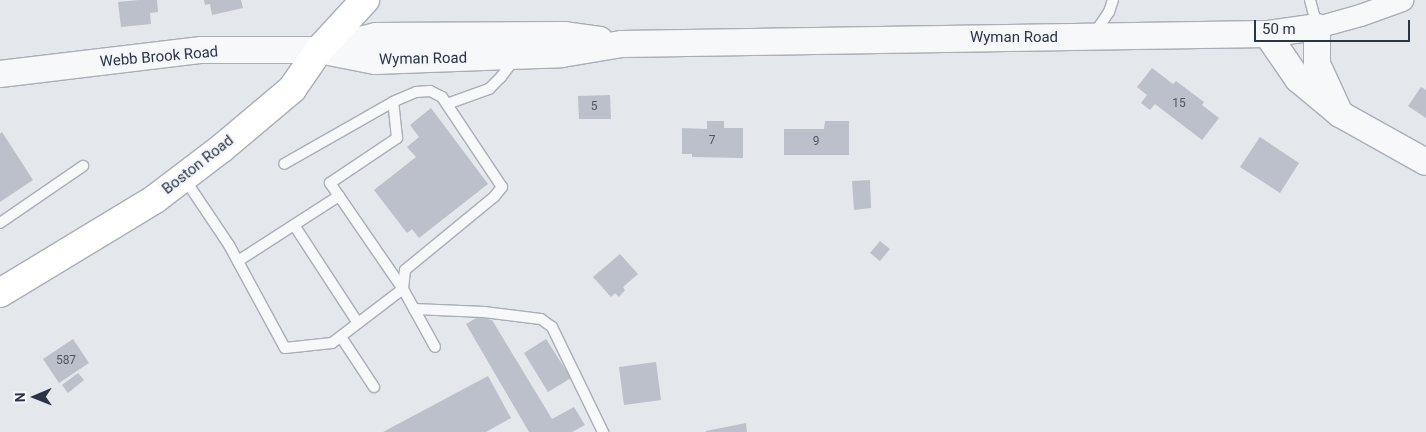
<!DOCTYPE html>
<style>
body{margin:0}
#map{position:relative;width:1426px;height:432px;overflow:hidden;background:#e4e7ec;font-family:Roboto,sans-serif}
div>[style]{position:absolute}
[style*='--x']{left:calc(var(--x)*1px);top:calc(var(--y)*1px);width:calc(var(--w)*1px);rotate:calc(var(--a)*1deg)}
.building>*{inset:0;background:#bbc0ca}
.roads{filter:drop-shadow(1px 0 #a9aeb7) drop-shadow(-1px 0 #a9aeb7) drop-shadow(0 1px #a9aeb7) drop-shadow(0 -1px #a9aeb7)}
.service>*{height:10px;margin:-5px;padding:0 5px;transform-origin:5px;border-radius:5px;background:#f7f8fa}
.minor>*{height:21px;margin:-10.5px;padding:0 10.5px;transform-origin:10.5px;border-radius:10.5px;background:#f7f8fa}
.tertiary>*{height:26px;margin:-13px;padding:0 13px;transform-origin:13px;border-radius:13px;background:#f7f8fa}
.primary>*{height:28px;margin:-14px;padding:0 14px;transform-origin:14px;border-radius:14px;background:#fff}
span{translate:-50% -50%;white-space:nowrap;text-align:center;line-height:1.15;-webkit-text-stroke:5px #f4f6f9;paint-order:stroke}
.number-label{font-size:12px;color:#4f5766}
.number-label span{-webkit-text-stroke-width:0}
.street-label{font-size:15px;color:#2b3445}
.north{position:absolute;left:10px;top:372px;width:50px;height:50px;-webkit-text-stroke:4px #f4f6f9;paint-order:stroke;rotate:269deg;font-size:14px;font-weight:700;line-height:20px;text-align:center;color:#2b3445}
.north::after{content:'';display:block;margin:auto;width:18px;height:22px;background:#2b3445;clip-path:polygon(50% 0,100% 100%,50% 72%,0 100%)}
.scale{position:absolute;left:1254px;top:20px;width:156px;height:22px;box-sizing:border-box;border:2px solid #2b3445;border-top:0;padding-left:6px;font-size:15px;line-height:18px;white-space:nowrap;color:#2b3445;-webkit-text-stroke:4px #f4f6f9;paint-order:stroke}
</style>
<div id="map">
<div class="building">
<div style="clip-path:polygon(139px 0,157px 0,158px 12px,150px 13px,151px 24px,121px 27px,118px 2px)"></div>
<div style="clip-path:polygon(204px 0,241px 0,243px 8px,212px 15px,210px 4px,205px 5px)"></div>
<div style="clip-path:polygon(1152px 68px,1173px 84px,1176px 81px,1204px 102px,1202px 105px,1219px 118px,1202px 140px,1155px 104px,1150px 110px,1141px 103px,1147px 95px,1137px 87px)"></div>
<div style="clip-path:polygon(1421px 87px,1426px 90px,1426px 118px,1408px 106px)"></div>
<div style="clip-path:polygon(610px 95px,611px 119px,579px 119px,578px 96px)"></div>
<div style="clip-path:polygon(431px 108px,488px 184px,419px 238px,412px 229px,407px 233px,374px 190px,416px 157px,407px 147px,419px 137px,410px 125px)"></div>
<div style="clip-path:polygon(707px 121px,724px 121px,724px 128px,743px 128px,743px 158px,692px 157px,692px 154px,682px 154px,682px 128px,707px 129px)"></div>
<div style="clip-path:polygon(825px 121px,849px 121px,849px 155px,784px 155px,784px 129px,824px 129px)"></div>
<div style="clip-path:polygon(2px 132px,33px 180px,0 202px,0 134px)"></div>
<div style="clip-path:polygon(1260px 137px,1299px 163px,1280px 193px,1240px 167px)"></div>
<div style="clip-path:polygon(870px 180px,871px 208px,854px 210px,852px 181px)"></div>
<div style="clip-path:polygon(880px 241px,890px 249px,880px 261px,870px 253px)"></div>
<div style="clip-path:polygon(620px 254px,638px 274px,623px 287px,625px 290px,619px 297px,615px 293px,611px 297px,593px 277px)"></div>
<div style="clip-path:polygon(478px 317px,492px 320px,552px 419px,574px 407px,585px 425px,572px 432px,529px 432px,466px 324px)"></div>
<div style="clip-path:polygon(73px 339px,89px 363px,59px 383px,43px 359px)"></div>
<div style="clip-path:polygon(546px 339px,571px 378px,548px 392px,524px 353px)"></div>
<div style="clip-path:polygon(656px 362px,661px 400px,624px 405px,619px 367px)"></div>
<div style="clip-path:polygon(78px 373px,84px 380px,68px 393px,62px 385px)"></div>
<div style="clip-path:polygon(488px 376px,511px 418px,486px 432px,383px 432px)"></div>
<div style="clip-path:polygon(746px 423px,747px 432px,706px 432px,706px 431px)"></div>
</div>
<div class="roads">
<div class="service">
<div style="--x:1310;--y:0;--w:27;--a:75"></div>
<div style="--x:1094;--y:34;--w:27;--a:-56"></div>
<div style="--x:1109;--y:12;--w:13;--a:-72"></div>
<div style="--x:447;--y:104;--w:45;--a:-19.7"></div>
<div style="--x:489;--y:89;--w:17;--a:-45"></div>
<div style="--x:501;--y:77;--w:15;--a:-53"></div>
<div style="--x:510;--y:65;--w:7;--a:-82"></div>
<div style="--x:184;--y:178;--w:81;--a:56.1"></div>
<div style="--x:229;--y:245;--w:117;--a:61.5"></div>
<div style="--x:285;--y:348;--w:47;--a:-6.1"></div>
<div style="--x:332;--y:343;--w:89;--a:-37.3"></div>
<div style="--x:403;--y:289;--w:19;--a:-84"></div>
<div style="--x:405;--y:270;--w:115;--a:-39.4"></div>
<div style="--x:494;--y:197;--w:13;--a:-51"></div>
<div style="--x:502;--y:187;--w:108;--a:-123.7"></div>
<div style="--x:442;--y:97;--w:13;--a:-153"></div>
<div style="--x:430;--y:91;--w:14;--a:176"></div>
<div style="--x:416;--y:92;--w:25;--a:157"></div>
<div style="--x:393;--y:102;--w:125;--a:150.4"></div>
<div style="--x:339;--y:196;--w:16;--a:-125"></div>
<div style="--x:330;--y:183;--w:81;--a:-33.9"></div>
<div style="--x:397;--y:138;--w:36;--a:-96"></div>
<div style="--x:0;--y:223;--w:101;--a:-34.5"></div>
<div style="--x:294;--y:225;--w:117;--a:56.9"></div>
<div style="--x:238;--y:261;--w:120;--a:-32.8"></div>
<div style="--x:339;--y:196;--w:113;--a:55.5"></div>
<div style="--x:403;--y:289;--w:66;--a:61.1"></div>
<div style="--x:414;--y:309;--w:70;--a:2.5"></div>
<div style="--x:484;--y:312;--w:57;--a:7"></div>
<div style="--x:541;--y:319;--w:14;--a:36"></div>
<div style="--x:552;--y:327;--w:117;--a:64.1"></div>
<div style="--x:341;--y:337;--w:60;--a:56.6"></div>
</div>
<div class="minor">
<div style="--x:1317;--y:27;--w:45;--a:-15.6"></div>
<div style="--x:1360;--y:15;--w:45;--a:-19.7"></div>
</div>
<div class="tertiary">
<div style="--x:1267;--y:34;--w:55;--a:55.4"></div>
<div style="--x:1298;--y:79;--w:55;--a:39.8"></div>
<div style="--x:1340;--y:114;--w:98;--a:29.2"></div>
<div style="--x:328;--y:48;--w:49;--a:-14"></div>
<div style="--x:376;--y:36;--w:189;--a:-0.3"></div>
<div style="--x:565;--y:35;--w:35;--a:8"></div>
<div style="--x:0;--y:74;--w:203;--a:-6.8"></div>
<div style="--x:202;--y:50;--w:117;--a:0"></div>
<div style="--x:319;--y:50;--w:57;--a:11.1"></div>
<div style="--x:375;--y:61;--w:187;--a:-2.1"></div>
<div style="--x:562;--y:54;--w:61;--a:-9.5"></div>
<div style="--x:622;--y:44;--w:645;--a:-0.89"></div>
<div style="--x:1267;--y:34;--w:50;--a:-8"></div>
<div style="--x:1317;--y:27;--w:37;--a:90"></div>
<div style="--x:1317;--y:64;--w:55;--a:65.3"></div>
</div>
<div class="primary">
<div style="--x:0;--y:293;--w:181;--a:-31.2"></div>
<div style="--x:155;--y:199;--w:84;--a:-37.3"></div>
<div style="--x:222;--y:148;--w:92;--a:-40.1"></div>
<div style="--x:292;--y:89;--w:47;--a:-55.3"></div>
<div style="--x:319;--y:50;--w:68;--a:-47.4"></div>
</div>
</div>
<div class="number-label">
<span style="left:1179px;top:104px">15</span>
<span style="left:594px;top:107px">5</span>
<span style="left:712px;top:141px">7</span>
<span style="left:816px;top:142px">9</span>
<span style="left:66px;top:361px">587</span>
</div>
<div class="street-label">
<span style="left:1014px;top:38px">Wyman Road</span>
<span style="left:159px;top:57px;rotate:-5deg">Webb Brook Road</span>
<span style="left:423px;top:59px;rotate:-1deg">Wyman Road</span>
<span style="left:198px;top:165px;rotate:-38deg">Boston Road</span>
</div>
<div class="north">N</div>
<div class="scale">50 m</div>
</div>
